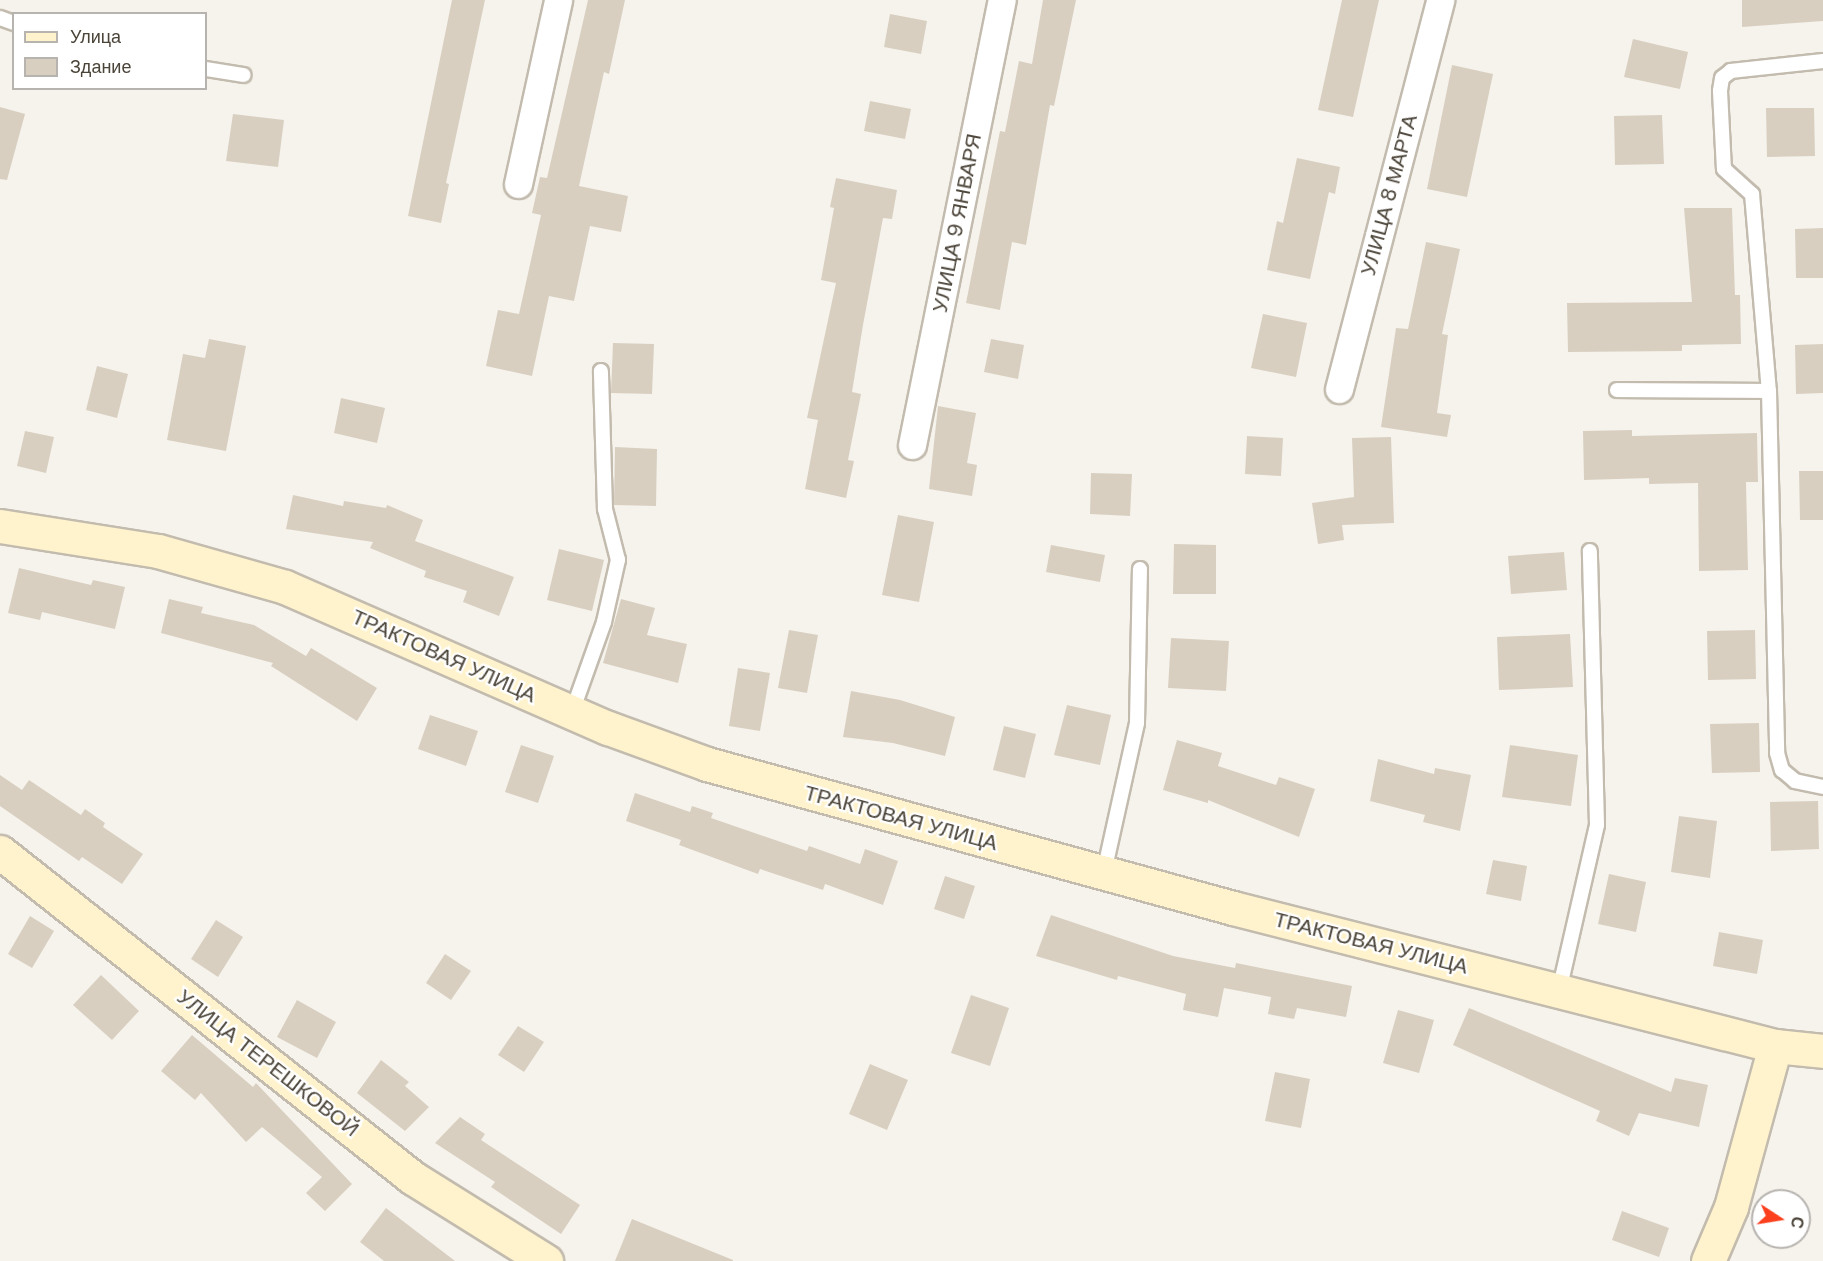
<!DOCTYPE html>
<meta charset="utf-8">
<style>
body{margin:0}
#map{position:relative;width:1823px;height:1261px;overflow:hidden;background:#f6f3ec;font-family:"DM Sans",sans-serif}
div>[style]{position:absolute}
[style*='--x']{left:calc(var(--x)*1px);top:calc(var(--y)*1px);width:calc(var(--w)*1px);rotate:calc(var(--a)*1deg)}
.building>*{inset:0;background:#d8cfc1}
.roads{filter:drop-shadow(2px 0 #c2bbae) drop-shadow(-2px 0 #c2bbae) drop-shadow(0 2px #c2bbae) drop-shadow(0 -2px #c2bbae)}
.lane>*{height:14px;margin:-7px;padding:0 7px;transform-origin:7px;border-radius:7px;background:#fff}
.street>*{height:27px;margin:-13.5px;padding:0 13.5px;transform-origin:13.5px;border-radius:13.5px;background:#fff}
.secondary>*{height:33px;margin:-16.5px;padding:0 16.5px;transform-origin:16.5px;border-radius:16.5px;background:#fff3cd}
span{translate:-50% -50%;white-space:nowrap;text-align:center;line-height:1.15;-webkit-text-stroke:4.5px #fff;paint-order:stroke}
.street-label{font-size:21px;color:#4b4439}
.legend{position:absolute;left:12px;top:12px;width:195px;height:78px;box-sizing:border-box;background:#fff;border:2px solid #b7b4b0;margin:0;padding:8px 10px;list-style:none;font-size:18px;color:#4b4439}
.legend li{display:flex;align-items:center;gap:12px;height:30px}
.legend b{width:30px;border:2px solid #b7b4b0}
.north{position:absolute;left:1751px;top:1189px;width:60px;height:60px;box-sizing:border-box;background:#fff;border:2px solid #b7b4b0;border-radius:50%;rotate:102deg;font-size:16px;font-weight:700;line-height:24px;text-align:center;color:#4b4439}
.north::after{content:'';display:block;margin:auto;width:21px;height:27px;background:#fc3f1d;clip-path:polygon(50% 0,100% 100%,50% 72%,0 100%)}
</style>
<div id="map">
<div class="building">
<div style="clip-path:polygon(452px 0,485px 0,446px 183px,449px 184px,441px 223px,408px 216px)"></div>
<div style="clip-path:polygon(588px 0,625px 0,609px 74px,604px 72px,579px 186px,628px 196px,621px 232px,590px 226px,574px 301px,549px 296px,532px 376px,486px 366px,498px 310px,519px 314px,541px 215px,532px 213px,540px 177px,547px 178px)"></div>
<div style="clip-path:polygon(1043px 0,1076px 0,1054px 106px,1050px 105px,1026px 245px,1012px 242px,1000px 310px,966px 303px,1000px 131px,1005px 132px,1019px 61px,1032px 64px)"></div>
<div style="clip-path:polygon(1342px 0,1379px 0,1353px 117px,1318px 110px)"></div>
<div style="clip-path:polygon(1742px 0,1823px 0,1823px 21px,1742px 27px)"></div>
<div style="clip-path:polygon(890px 14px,927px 21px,921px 54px,884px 47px)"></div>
<div style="clip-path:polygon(1633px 39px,1688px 52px,1680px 89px,1624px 77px)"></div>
<div style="clip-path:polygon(1452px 65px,1493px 74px,1467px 197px,1427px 189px)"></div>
<div style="clip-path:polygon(870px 101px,911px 109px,905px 139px,864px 131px)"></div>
<div style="clip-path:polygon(0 107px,25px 114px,7px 180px,0 179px)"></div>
<div style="clip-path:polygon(1766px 108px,1814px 108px,1815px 156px,1767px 157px)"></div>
<div style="clip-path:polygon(233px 114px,284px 120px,278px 167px,226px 161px)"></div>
<div style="clip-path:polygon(1662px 115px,1664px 164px,1615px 165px,1614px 116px)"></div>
<div style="clip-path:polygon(1297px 158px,1340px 167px,1335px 194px,1329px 192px,1310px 279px,1267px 270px,1277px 221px,1283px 223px)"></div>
<div style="clip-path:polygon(836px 178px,897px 190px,892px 219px,883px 218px,863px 325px,852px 392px,861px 394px,848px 460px,854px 461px,846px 498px,805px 489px,818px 420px,807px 418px,836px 283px,821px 280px,834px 208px,830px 207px)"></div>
<div style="clip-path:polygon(1684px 208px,1732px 208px,1735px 295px,1740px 295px,1741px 344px,1682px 345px,1682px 351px,1568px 352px,1567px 303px,1692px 302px)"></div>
<div style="clip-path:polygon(1823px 228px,1823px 278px,1796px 278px,1795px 229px)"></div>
<div style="clip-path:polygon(1426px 242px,1460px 249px,1442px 334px,1448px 335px,1437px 413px,1451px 415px,1447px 437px,1381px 427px,1396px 328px,1408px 329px)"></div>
<div style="clip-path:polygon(1263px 314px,1307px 323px,1296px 377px,1251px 368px)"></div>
<div style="clip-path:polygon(209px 339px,246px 346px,226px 451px,167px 440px,183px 354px,205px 358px)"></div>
<div style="clip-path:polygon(991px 339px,1024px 345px,1018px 379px,984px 372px)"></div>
<div style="clip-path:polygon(613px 343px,654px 344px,652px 394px,611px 393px)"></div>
<div style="clip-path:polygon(1823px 344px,1823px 393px,1796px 394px,1795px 345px)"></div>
<div style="clip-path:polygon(97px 366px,128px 374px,117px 418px,86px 410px)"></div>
<div style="clip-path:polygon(341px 398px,385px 408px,377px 443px,334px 433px)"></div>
<div style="clip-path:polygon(938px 406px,976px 413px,967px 463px,977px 465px,972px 496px,929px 489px)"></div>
<div style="clip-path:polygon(1632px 430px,1632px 436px,1757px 433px,1758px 482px,1746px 482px,1748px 570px,1699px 571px,1698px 483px,1649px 484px,1649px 478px,1584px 480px,1583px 431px)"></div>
<div style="clip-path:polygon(25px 431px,54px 437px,46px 473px,17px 466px)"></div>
<div style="clip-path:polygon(1247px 436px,1283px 438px,1281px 476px,1245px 474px)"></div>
<div style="clip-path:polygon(1391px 437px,1394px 523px,1342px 525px,1344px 540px,1318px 544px,1312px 503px,1354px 497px,1352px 438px)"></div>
<div style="clip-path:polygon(615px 447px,657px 449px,656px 506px,614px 505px)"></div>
<div style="clip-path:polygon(1799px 471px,1823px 471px,1823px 520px,1800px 520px)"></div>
<div style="clip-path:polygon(1091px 473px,1132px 474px,1130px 516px,1090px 514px)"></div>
<div style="clip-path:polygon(293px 495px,343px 506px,344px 501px,386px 508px,387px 505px,423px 520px,415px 541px,514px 577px,499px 616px,463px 602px,467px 591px,424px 577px,426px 571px,370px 548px,373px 542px,286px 529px)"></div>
<div style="clip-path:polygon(898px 515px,934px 522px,919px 602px,882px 595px)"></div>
<div style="clip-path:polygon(1174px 544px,1216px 545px,1216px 594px,1173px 594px)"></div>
<div style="clip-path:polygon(1051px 545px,1105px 555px,1100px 582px,1046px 572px)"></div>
<div style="clip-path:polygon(559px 549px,604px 560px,592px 611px,547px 600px)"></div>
<div style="clip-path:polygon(1564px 552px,1567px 590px,1511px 594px,1508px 556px)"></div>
<div style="clip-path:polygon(19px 568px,91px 585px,93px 580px,125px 587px,115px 629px,42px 612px,40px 620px,8px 613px)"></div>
<div style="clip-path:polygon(169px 599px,203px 607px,201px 613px,254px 625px,306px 656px,311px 648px,377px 688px,357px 721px,271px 666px,273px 663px,161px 633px)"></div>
<div style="clip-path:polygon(621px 599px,655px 608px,647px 635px,687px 644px,678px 683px,603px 663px)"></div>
<div style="clip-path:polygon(789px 630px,818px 635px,807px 693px,778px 688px)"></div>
<div style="clip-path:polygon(1755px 630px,1756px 679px,1708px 680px,1707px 631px)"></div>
<div style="clip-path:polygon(1570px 634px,1573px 687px,1499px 690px,1497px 637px)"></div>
<div style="clip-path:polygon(1171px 638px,1229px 641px,1226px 691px,1168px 688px)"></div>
<div style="clip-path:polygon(738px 668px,770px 673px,760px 731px,729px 726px)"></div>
<div style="clip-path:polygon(851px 691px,900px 700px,955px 717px,945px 756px,893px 743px,843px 737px)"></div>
<div style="clip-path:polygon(1067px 705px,1111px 715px,1100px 765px,1054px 755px)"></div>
<div style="clip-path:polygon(430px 715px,478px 731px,466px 766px,418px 749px)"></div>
<div style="clip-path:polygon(1759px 723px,1760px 772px,1712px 773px,1710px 724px)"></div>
<div style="clip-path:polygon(1004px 726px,1036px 734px,1025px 778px,993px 770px)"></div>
<div style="clip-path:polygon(1177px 740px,1222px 753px,1218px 766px,1276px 785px,1279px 777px,1315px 789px,1299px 837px,1208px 800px,1208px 803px,1163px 790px)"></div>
<div style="clip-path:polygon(521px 745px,554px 756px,538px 803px,505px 792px)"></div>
<div style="clip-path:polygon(1510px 745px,1578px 755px,1571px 806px,1502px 797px)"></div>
<div style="clip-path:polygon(1378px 759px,1434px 774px,1435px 768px,1471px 775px,1460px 831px,1423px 822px,1425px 815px,1370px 801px)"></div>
<div style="clip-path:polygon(0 775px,22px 790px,29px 780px,81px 815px,85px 809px,105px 823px,103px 827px,143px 854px,122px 884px,82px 857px,79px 861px,0 806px)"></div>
<div style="clip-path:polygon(635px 793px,690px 812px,692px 806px,713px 813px,711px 818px,807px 851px,809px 846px,860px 864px,865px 849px,898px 861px,883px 905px,825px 884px,823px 890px,760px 869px,758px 874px,679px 845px,681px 840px,626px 821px)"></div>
<div style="clip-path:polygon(1818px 801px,1819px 849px,1771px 851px,1770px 802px)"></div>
<div style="clip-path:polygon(1679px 816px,1717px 821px,1710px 878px,1671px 872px)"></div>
<div style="clip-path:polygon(1493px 860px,1527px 866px,1521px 901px,1486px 894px)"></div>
<div style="clip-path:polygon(1609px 874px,1646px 882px,1636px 932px,1598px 924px)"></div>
<div style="clip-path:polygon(945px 876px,975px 886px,964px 919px,934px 909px)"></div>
<div style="clip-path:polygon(1051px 915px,1173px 956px,1235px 968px,1236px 963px,1352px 986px,1346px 1017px,1297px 1008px,1294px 1019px,1268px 1014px,1271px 997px,1224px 988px,1218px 1017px,1183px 1010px,1186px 994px,1118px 976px,1117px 980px,1036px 956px)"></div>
<div style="clip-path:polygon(30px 916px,54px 931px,32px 968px,8px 954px)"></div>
<div style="clip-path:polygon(216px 920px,243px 937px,218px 977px,191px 959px)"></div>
<div style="clip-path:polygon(1719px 932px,1763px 940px,1757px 974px,1713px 966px)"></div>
<div style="clip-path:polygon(445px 954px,471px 971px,451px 1000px,426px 983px)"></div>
<div style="clip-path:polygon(101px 975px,139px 1011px,112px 1040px,73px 1005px)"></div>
<div style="clip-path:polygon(971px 995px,1009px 1008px,990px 1066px,951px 1053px)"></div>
<div style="clip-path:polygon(297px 1000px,336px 1022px,317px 1058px,277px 1037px)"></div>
<div style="clip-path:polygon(1469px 1008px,1671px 1092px,1675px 1078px,1708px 1085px,1699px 1127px,1639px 1113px,1629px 1136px,1596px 1121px,1600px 1111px,1453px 1045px)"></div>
<div style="clip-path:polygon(1398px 1010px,1434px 1020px,1419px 1073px,1383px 1063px)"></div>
<div style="clip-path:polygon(518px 1026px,544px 1042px,524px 1072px,498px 1055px)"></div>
<div style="clip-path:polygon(192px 1035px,253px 1087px,256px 1083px,352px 1184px,325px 1211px,306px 1193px,322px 1177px,262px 1127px,246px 1142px,201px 1093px,195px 1100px,161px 1071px)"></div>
<div style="clip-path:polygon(381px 1060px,409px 1082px,405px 1086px,429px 1107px,405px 1131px,357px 1093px)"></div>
<div style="clip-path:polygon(870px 1064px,908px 1080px,887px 1130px,849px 1114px)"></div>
<div style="clip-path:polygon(1275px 1072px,1310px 1079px,1301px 1128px,1265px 1121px)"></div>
<div style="clip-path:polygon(460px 1117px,485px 1134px,481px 1140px,580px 1205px,561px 1234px,491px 1187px,495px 1182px,435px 1143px)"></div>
<div style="clip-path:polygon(386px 1208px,455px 1261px,384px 1261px,360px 1242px)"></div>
<div style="clip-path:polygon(1622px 1211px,1669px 1228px,1659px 1257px,1612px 1240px)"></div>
<div style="clip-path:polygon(632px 1219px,733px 1260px,733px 1261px,615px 1261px)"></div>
</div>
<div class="roads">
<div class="lane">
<div style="--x:0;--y:18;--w:15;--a:20"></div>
<div style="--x:1823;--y:61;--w:93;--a:173.8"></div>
<div style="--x:1731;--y:71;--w:11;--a:142"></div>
<div style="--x:1722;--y:78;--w:13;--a:99"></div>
<div style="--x:1720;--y:91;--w:78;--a:87.1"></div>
<div style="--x:1724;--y:169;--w:38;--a:42"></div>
<div style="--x:1752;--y:194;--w:198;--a:85.1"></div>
<div style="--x:1769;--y:391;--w:362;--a:88.7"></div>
<div style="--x:1777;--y:753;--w:18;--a:74"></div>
<div style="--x:1782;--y:770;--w:17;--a:40"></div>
<div style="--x:1795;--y:781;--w:29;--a:12"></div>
<div style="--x:206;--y:69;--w:38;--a:9"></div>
<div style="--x:1617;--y:390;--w:152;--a:0.4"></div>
<div style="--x:572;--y:712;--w:96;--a:-70.4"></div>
<div style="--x:604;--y:622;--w:64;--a:-77.3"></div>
<div style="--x:618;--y:560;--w:53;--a:-104.3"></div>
<div style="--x:605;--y:509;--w:138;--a:-91.7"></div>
<div style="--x:1104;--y:872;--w:153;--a:-77.5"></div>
<div style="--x:1137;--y:723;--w:154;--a:-88.9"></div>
<div style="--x:1559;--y:991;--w:170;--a:-77.1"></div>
<div style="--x:1597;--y:825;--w:274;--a:-91.5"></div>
</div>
<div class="street">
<div style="--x:518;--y:184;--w:188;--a:-77.7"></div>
<div style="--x:1339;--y:389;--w:402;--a:-75.4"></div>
<div style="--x:912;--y:445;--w:454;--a:-78.6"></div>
</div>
<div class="secondary">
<div style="--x:0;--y:526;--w:160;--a:9"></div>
<div style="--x:158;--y:551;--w:132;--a:15.8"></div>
<div style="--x:285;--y:587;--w:352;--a:23.6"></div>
<div style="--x:608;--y:728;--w:105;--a:20"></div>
<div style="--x:707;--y:764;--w:545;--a:15.31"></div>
<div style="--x:1233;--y:908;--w:559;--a:14.28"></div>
<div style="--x:1775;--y:1046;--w:48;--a:5.9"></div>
<div style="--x:0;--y:852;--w:526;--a:38.29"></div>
<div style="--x:413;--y:1178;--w:157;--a:32"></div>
<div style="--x:1708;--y:1261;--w:59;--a:-66.9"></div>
<div style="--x:1731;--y:1207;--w:167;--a:-74.7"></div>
</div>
</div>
<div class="street-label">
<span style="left:1389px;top:195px;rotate:-75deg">УЛИЦА 8 МАРТА</span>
<span style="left:957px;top:223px;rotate:-79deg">УЛИЦА 9 ЯНВАРЯ</span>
<span style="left:444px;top:656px;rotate:24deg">ТРАКТОВАЯ УЛИЦА</span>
<span style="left:901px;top:818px;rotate:15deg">ТРАКТОВАЯ УЛИЦА</span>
<span style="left:1371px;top:943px;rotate:14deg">ТРАКТОВАЯ УЛИЦА</span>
<span style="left:268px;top:1063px;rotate:38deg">УЛИЦА ТЕРЕШКОВОЙ</span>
</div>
<ul class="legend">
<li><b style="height:8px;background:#fff3cd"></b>Улица</li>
<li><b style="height:16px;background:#d8cfc1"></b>Здание</li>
</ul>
<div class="north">С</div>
</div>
